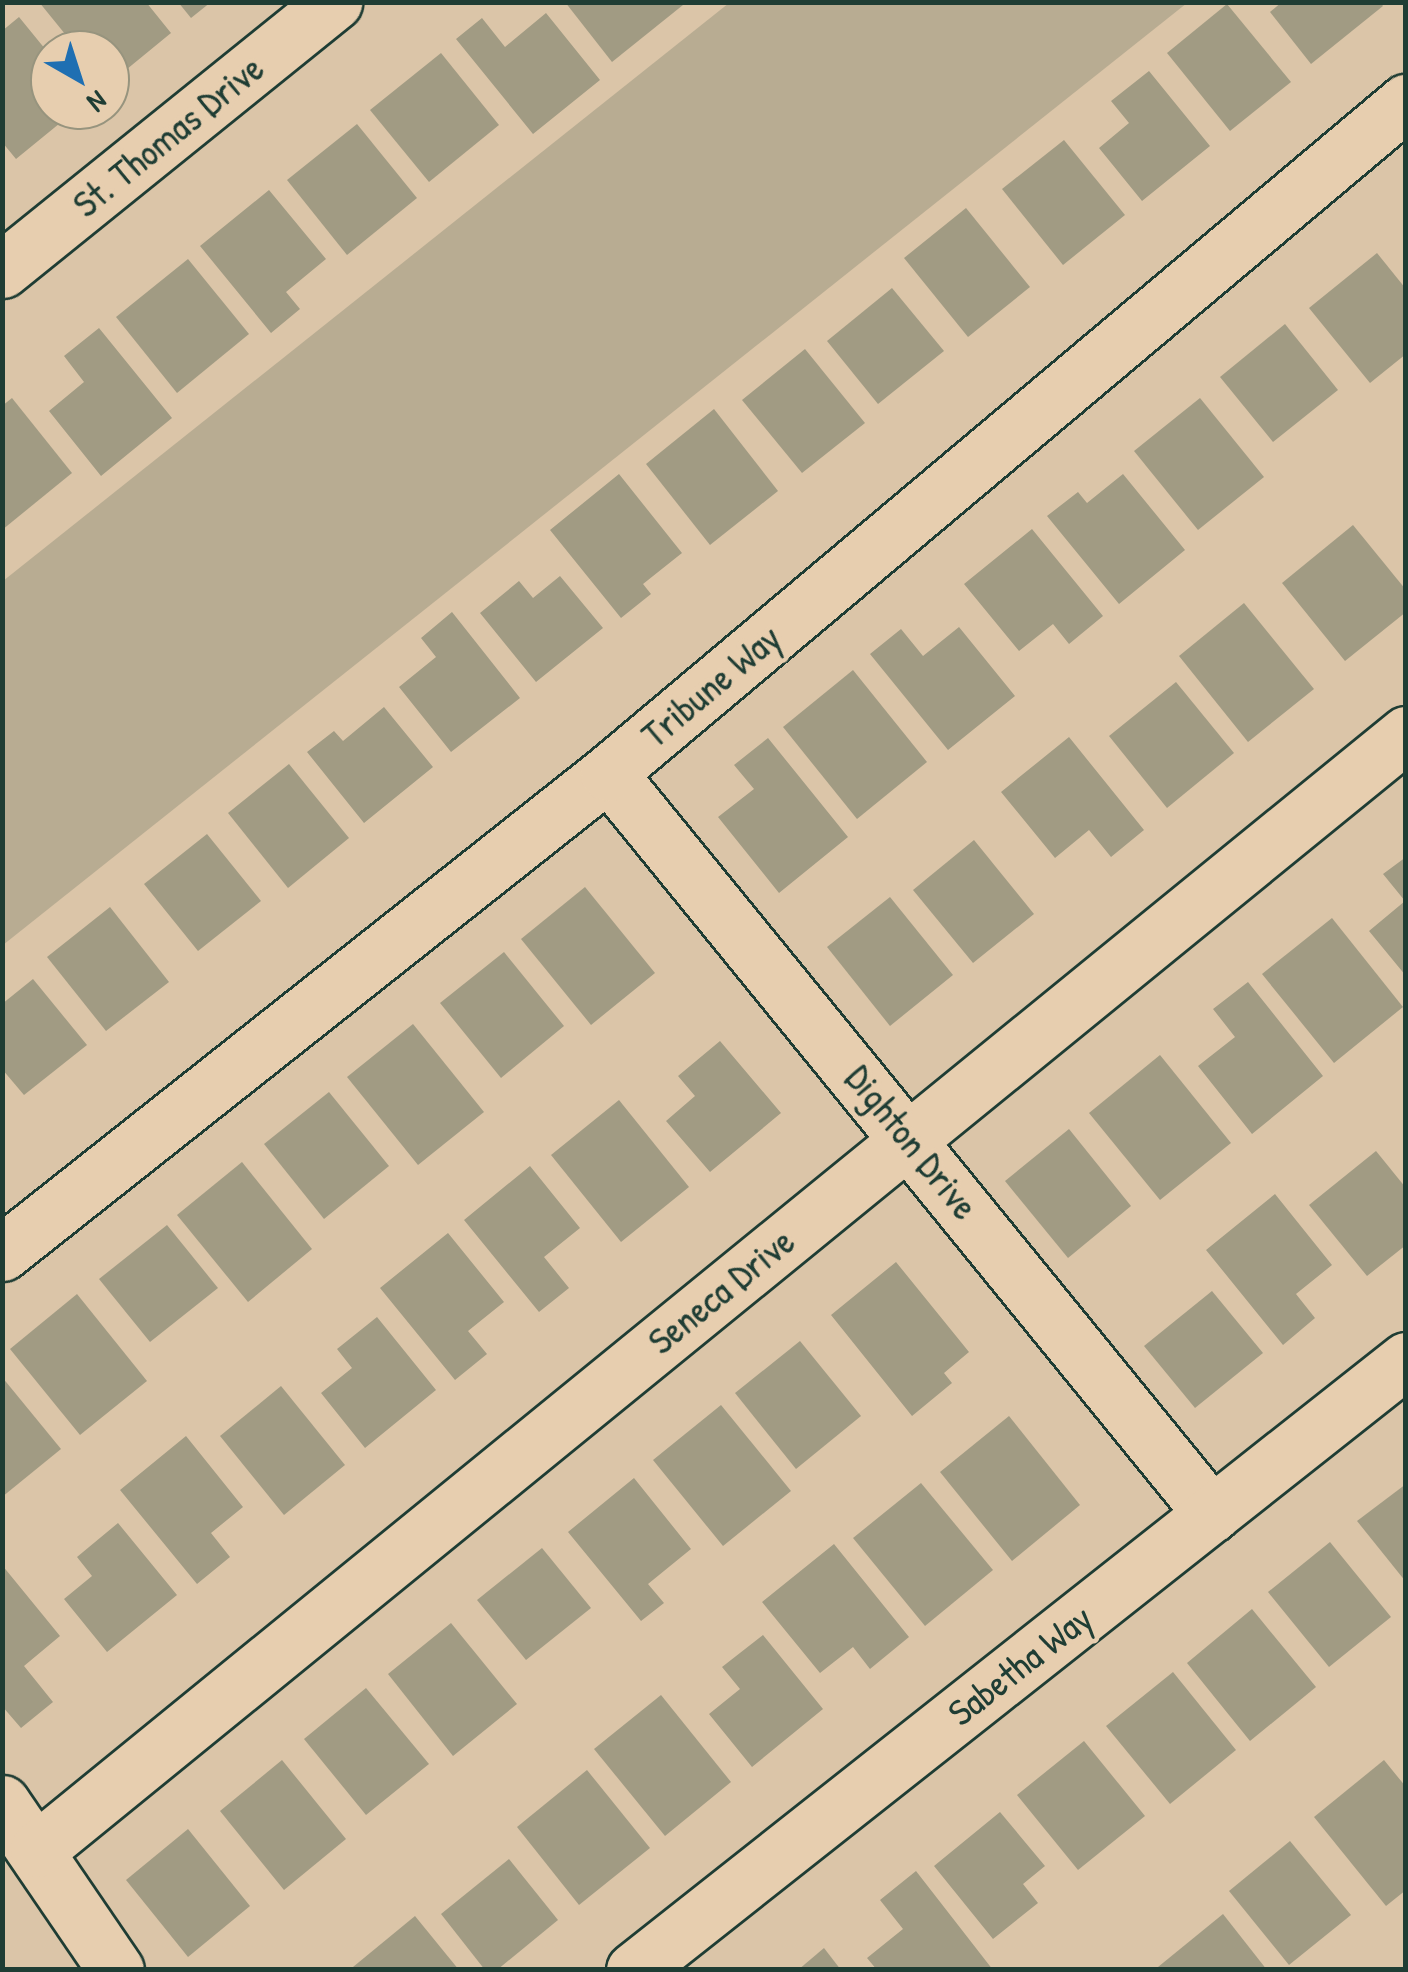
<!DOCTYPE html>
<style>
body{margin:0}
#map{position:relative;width:1408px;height:1972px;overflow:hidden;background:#dbc5a8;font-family:"Patrick Hand",sans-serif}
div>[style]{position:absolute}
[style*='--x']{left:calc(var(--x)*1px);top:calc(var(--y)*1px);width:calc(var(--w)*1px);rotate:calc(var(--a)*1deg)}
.green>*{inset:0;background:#b8ac92}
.building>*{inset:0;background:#a19b83}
.roads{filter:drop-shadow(2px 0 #1f3d34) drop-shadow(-2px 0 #1f3d34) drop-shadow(0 2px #1f3d34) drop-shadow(0 -2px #1f3d34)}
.minor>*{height:55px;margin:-27.5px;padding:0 27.5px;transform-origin:27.5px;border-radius:27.5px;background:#e7ceaf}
span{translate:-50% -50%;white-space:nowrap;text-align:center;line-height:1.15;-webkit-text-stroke:9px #e7ceaf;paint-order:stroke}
.street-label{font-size:38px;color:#1f3d34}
.frame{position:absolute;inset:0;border:5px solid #1f3d34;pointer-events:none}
.north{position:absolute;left:30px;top:30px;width:100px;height:100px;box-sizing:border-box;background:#e7ceaf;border:2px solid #97947e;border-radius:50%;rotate:141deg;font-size:28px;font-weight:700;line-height:40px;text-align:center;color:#1f3d34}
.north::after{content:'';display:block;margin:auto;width:35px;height:45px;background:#1f6fb2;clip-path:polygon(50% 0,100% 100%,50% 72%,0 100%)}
</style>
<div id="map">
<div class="green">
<div style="clip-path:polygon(729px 3px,1187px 3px,3px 945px,3px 581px)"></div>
</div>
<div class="building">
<div style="clip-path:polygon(39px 2px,146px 2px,171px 33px,110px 83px,110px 50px,78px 50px)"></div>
<div style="clip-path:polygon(178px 2px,211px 2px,191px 18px)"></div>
<div style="clip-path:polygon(565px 2px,681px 2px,683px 5px,612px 62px)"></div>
<div style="clip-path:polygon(1282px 2px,1380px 2px,1383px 6px,1311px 64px,1270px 12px)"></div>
<div style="clip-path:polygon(1227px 4px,1291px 82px,1230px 131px,1167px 53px)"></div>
<div style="clip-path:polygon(546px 13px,600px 80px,533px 134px,456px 39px,482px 18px,505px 47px)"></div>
<div style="clip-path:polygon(19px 17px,50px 55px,50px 110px,76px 110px,16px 159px,2px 142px,2px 31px)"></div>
<div style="clip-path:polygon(441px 53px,499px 125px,429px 182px,370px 110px)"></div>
<div style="clip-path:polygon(1149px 71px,1210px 146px,1142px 201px,1099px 148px,1129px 123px,1111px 101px)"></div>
<div style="clip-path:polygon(357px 124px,417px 198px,347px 255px,287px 180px)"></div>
<div style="clip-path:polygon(1064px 140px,1125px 215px,1063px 265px,1002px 189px)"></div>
<div style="clip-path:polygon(269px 190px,326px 259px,286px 292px,300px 309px,271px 333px,200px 246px)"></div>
<div style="clip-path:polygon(966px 208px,1030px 287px,968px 337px,904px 258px)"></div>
<div style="clip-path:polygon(1377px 253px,1406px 289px,1406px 354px,1370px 383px,1309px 308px)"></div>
<div style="clip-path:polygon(188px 259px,249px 334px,177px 393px,116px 317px)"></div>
<div style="clip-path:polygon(892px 288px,944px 351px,878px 404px,827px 341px)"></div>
<div style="clip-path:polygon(1285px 324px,1338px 390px,1273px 442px,1220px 377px)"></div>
<div style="clip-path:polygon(99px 328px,172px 418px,101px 476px,49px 411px,84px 382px,64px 356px)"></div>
<div style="clip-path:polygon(805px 349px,865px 423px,802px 473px,742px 400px)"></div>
<div style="clip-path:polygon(12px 398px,72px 473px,2px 530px,2px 406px)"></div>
<div style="clip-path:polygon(1200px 398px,1264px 477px,1198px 530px,1134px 451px)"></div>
<div style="clip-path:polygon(714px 409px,778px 491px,710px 545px,646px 464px)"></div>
<div style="clip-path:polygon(619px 474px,682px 553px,643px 584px,651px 594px,621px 618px,550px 530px)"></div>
<div style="clip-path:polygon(1123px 474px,1185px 550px,1119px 604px,1047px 516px,1078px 492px,1087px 503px)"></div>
<div style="clip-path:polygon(1353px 525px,1406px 590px,1406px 612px,1345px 661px,1282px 583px)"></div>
<div style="clip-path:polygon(1032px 529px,1103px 616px,1069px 644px,1053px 624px,1019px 651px,964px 584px)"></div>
<div style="clip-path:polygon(560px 576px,603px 628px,536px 682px,480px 613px,519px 581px,533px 598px)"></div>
<div style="clip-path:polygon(1244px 603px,1314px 689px,1248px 742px,1179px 656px)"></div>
<div style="clip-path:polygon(452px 612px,520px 698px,451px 752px,399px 687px,436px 657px,421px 638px)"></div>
<div style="clip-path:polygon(959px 627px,1015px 696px,948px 750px,870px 654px,901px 629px,923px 656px)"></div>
<div style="clip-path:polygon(853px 670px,927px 762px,857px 819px,783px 727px)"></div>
<div style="clip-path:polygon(1176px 682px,1234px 753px,1167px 808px,1109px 736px)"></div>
<div style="clip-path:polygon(384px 707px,433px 767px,364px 823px,307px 752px,334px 731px,343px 741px)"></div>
<div style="clip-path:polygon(1069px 737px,1144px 830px,1111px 857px,1089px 830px,1055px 858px,1001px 792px)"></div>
<div style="clip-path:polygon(768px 738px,848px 837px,779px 893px,718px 817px,754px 789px,734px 765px)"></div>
<div style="clip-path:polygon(289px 764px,349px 838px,288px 888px,228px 813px)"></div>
<div style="clip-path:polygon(207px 834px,261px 901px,198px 951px,144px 884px)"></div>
<div style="clip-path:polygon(974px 840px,1034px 914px,973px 963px,913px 890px)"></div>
<div style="clip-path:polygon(1406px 857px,1406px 976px,1369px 931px,1405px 901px,1383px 874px)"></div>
<div style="clip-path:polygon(585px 887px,655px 973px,591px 1025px,521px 939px)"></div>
<div style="clip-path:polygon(890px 897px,953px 975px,890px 1026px,827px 947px)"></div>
<div style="clip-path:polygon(110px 907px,169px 982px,106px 1031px,47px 957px)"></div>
<div style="clip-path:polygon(1332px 918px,1403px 1007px,1334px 1063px,1262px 974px)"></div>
<div style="clip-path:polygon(504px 952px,564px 1026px,501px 1078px,440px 1003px)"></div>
<div style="clip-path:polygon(33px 979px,87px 1045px,24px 1095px,2px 1069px,2px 1004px)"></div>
<div style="clip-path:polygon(1248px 982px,1323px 1076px,1252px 1134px,1198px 1066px,1235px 1037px,1213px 1009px)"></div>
<div style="clip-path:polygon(413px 1024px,484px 1112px,418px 1165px,347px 1077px)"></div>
<div style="clip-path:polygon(720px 1041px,781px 1113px,710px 1172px,666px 1121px,695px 1096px,678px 1076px)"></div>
<div style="clip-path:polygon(1160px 1055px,1231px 1143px,1160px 1200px,1089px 1113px)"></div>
<div style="clip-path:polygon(329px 1092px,389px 1166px,324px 1219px,264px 1144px)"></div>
<div style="clip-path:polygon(619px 1100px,689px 1187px,621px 1242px,551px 1155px)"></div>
<div style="clip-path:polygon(1069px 1129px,1131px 1206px,1068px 1258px,1005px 1181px)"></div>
<div style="clip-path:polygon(1376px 1151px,1406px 1188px,1406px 1245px,1367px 1276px,1309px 1205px)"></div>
<div style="clip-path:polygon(242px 1162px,312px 1249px,248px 1302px,177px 1215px)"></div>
<div style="clip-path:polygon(530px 1166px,580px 1228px,544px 1257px,569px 1288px,539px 1312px,464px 1220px)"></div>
<div style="clip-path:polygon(1275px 1194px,1332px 1265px,1296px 1294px,1315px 1318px,1283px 1345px,1206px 1250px)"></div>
<div style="clip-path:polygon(167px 1225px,218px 1288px,150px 1342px,99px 1279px)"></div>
<div style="clip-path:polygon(448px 1233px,504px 1302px,468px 1331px,487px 1354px,455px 1380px,380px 1288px)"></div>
<div style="clip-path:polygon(896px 1262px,969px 1352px,944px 1373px,952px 1383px,912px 1416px,831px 1315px)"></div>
<div style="clip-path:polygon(1212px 1291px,1263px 1353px,1195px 1408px,1144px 1346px)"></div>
<div style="clip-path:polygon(77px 1294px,147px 1381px,80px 1435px,10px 1349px)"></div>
<div style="clip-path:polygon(377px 1317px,436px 1390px,365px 1448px,321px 1393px,352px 1368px,337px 1349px)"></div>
<div style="clip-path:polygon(800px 1341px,861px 1416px,796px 1469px,735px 1393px)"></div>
<div style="clip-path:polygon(2px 1377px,61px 1449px,2px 1497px)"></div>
<div style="clip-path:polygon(281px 1386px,345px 1465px,284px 1515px,220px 1436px)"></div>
<div style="clip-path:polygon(721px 1405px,791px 1491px,723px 1546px,653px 1460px)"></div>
<div style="clip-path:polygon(1009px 1416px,1080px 1505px,1012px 1561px,940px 1472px)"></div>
<div style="clip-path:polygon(186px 1436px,243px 1507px,211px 1533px,230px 1557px,197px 1584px,120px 1490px)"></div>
<div style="clip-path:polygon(634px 1478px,691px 1549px,648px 1584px,664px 1603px,641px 1621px,568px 1532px)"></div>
<div style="clip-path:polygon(921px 1483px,993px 1570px,925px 1626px,853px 1538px)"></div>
<div style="clip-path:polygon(1406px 1484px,1406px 1582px,1357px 1521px)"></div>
<div style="clip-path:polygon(118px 1523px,177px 1595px,107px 1652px,64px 1599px,92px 1576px,77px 1557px)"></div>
<div style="clip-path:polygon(1330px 1542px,1391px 1617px,1329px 1667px,1268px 1592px)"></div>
<div style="clip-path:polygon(834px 1544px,909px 1637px,870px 1669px,853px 1647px,820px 1673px,762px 1602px)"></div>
<div style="clip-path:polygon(542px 1548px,591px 1608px,526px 1660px,477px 1600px)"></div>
<div style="clip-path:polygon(2px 1565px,60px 1636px,24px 1666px,53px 1702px,21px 1728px,2px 1706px)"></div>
<div style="clip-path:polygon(1252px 1609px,1316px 1687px,1250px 1741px,1187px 1663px)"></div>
<div style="clip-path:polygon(451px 1623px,517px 1704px,453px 1756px,388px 1674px)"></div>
<div style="clip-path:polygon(763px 1635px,823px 1709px,752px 1767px,709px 1714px,740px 1689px,722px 1667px)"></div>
<div style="clip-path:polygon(1173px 1672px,1236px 1750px,1170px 1804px,1106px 1726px)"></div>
<div style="clip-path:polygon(366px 1688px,429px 1764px,366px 1815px,304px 1739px)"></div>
<div style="clip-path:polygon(661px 1695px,731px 1782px,665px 1836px,594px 1749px)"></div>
<div style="clip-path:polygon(1084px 1741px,1145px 1816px,1078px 1870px,1017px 1795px)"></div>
<div style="clip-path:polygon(282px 1760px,346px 1839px,284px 1890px,220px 1811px)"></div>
<div style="clip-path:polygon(1384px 1760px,1406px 1787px,1406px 1890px,1386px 1906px,1314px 1817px)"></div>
<div style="clip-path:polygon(587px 1770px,650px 1848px,579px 1905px,517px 1827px)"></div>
<div style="clip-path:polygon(1000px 1812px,1045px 1866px,1023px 1884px,1038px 1903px,993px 1939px,934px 1866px)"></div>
<div style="clip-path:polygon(188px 1829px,250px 1906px,188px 1957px,126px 1880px)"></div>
<div style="clip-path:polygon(1290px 1841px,1351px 1915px,1289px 1965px,1229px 1891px)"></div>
<div style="clip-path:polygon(509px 1859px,558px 1920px,497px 1970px,485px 1970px,441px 1914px)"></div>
<div style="clip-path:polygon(916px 1871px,993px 1970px,877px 1970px,867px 1958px,903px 1929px,880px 1900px)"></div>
<div style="clip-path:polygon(1223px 1914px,1267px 1970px,1160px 1970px,1158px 1967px)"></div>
<div style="clip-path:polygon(415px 1916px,459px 1970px,355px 1970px,353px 1967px)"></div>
<div style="clip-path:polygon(824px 1948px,841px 1970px,798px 1970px)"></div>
</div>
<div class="roads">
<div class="minor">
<div style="--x:2;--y:270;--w:427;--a:-38.9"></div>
<div style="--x:608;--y:773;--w:956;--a:50.82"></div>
<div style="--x:2;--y:1253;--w:773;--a:-38.38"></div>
<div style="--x:608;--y:773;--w:1043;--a:-40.06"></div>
<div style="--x:2;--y:1803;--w:202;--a:55.7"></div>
<div style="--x:38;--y:1849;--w:1765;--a:-39.18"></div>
<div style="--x:634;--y:1970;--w:984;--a:-38.31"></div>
</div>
</div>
<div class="street-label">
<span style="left:168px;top:136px;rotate:-39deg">St. Thomas Drive</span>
<span style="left:711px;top:686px;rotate:-40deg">Tribune Way</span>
<span style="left:912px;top:1142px;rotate:51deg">Dighton Drive</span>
<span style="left:721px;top:1291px;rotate:-39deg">Seneca Drive</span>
<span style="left:1020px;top:1665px;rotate:-38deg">Sabetha Way</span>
</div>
<div class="frame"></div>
<div class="north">N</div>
</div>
